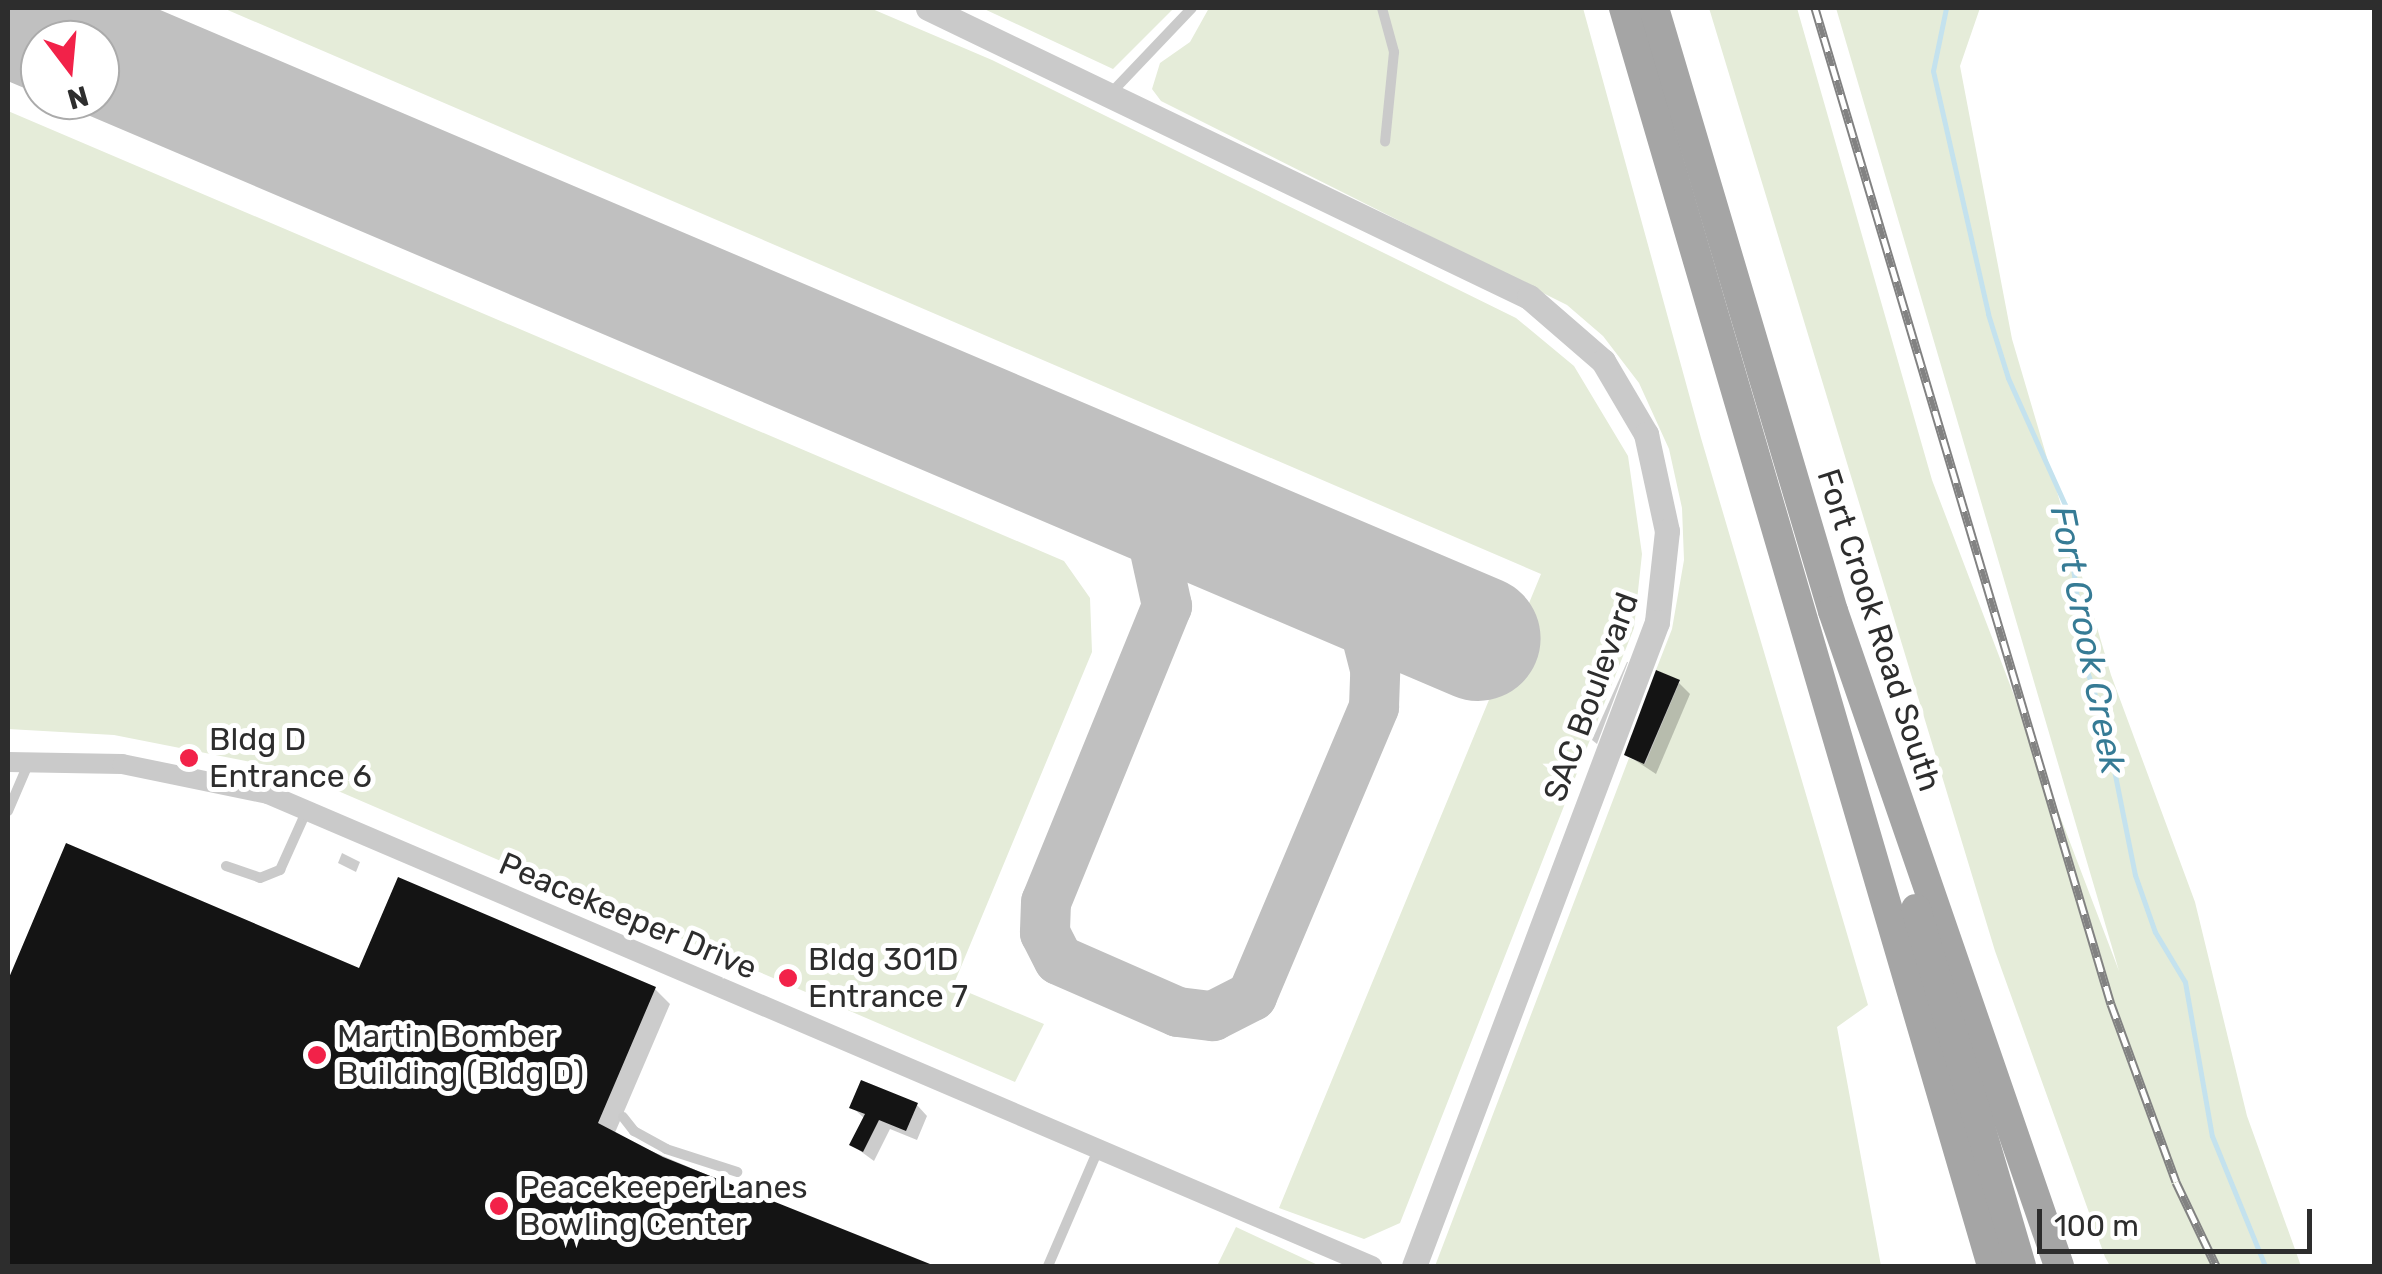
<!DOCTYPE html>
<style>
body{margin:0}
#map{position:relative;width:2382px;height:1274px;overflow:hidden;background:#fff;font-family:Rubik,sans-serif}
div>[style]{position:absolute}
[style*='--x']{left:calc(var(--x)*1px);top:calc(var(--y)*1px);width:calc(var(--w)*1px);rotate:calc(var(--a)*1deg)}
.green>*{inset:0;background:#e5ecd9}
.shadow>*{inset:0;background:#0003}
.stream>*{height:5px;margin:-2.5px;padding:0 2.5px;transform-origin:2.5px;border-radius:2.5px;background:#c4e2ee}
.taxiway>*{height:50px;margin:-25px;padding:0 25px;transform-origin:25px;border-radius:25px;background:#c0c0c0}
.runway>*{height:125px;margin:-62.5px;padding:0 62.5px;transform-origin:62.5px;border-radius:62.5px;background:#c0c0c0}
.building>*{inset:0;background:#141414}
.service>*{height:10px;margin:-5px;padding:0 5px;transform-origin:5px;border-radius:5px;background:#cacaca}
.minor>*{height:20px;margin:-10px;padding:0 10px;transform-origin:10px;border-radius:10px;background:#cacaca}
.tertiary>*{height:25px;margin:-12.5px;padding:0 12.5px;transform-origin:12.5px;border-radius:12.5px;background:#cacaca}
.primary>*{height:30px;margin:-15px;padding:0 15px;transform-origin:15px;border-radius:15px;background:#a5a5a5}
.rail>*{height:9px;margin-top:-4.5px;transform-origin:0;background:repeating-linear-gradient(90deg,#fff 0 15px,#828282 0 30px);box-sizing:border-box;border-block:2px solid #828282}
.dots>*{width:28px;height:28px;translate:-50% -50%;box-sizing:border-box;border:5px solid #fff;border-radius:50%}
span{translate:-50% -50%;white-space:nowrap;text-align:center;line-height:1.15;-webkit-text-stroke:10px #fff;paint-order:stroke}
.street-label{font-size:32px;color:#2d2d2d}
.poi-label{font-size:32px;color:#2d2d2d}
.left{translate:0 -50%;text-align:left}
.water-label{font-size:35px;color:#367b95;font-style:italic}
.frame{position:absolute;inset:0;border:10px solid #2d2d2d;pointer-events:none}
.north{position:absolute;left:20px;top:20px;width:100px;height:100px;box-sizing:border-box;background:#fff;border:2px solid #ababab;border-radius:50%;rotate:164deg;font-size:28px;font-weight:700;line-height:40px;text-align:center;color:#2d2d2d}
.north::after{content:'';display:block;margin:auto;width:35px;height:45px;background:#f22249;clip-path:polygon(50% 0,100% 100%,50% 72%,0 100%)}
.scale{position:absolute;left:2037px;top:1209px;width:275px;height:45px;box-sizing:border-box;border:5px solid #2d2d2d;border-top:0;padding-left:12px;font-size:30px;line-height:35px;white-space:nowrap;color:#2d2d2d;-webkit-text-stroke:8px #fff;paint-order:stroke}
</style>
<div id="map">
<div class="green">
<div style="clip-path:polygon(223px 8px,870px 8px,992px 60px,1516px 318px,1574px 366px,1628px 456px,1642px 554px,1634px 628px,1400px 1223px,1364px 1239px,1279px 1208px,1541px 574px)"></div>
<div style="clip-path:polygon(982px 8px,1174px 8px,1113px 69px)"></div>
<div style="clip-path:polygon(1209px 8px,1583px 8px,1701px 438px,1868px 1005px,1837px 1027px,1881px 1266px,1435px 1266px,1629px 758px,1645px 764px,1680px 681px,1656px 670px,1672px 629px,1684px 560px,1682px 508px,1669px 449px,1639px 383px,1603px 336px,1567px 305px,1161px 101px,1152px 89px,1160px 63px,1190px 42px)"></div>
<div style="clip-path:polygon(1709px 8px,1797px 8px,1932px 480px,2119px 971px,1836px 8px,1980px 8px,1960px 66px,2012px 339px,2111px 675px,2195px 902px,2247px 1116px,2301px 1266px,2110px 1266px,2105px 1257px,1995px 951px)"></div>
<div style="clip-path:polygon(8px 111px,1064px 561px,1090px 598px,1092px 652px,953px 986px,1044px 1024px,1015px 1082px,287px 769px,114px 735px,8px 729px)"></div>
<div style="clip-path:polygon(1236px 1227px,1320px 1266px,1217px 1266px)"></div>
</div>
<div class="shadow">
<div style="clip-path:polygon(1627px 662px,1628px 662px,1597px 744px,1592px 740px)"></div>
<div style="clip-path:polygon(1679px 683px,1690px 694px,1656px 774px,1627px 755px)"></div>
<div style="clip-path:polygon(67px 847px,360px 971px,655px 989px,670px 1004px,614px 1135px,920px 1266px,8px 1266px,8px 986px)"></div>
<div style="clip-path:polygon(342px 853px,360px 862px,356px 872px,338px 863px)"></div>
<div style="clip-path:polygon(917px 1105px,927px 1116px,917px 1140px,890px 1129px,874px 1161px,852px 1145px,865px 1119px,852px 1107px)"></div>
</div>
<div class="stream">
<div style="--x:1946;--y:8;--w:64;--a:101.7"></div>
<div style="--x:1933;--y:71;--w:249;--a:77.2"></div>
<div style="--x:1988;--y:314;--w:67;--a:72.6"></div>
<div style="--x:2008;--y:378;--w:139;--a:65.8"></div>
<div style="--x:2065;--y:505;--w:164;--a:82.7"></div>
<div style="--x:2086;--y:668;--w:60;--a:71.6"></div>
<div style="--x:2105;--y:725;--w:153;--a:78.7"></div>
<div style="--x:2135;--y:875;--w:60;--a:70.7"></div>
<div style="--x:2155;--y:932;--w:58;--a:59"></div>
<div style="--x:2185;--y:982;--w:156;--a:80.1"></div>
<div style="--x:2212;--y:1136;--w:140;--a:67.8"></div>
</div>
<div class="taxiway">
<div style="--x:1086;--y:471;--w:43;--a:35.5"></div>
<div style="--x:1121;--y:496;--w:48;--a:51"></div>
<div style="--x:1151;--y:533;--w:75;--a:77.6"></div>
<div style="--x:1167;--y:606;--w:320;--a:112.2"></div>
<div style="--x:1046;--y:902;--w:31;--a:92"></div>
<div style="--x:1045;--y:933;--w:30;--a:63"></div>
<div style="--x:1059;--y:960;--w:130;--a:23.6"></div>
<div style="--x:1178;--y:1012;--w:35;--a:7"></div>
<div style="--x:1213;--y:1016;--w:44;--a:-27.1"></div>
<div style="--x:1252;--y:996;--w:314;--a:-67.1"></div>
<div style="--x:1374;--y:707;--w:38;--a:-88"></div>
<div style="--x:1375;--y:669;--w:40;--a:-104.4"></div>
<div style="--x:1365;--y:630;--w:42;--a:-125.2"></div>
<div style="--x:1341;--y:596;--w:60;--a:-143.1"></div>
</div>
<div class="runway">
<div style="--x:8;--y:13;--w:69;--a:22.9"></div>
<div style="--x:100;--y:52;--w:1497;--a:23.04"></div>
</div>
<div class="building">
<div style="clip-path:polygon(1656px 670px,1680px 680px,1644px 764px,1624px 755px)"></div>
<div style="clip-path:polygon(66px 843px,359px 968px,398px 877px,656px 987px,598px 1123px,663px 1157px,935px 1266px,8px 1266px,8px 980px)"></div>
<div style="clip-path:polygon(861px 1080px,918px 1103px,906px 1131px,879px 1120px,863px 1152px,849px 1145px,865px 1114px,849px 1108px)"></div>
</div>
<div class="service">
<div style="--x:1382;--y:8;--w:46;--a:74.7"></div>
<div style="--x:1394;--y:52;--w:90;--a:95.7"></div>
<div style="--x:1111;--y:93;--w:117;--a:-46.4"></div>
<div style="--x:8;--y:811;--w:53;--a:-66.8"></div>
<div style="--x:226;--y:866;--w:36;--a:19"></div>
<div style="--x:260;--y:878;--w:22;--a:-22"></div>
<div style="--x:280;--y:870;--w:66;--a:-65.8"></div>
<div style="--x:623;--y:1117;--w:18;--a:52"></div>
<div style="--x:634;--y:1131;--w:37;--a:29"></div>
<div style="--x:666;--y:1149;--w:75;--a:17.9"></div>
<div style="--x:1048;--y:1266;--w:126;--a:-66.7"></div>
</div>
<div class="minor">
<div style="--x:8;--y:762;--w:114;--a:1"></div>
<div style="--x:122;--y:764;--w:149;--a:11.6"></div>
<div style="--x:268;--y:794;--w:1201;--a:23.15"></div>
</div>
<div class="tertiary">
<div style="--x:928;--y:8;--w:667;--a:25.68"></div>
<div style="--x:1529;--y:297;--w:98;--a:40.9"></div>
<div style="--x:1603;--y:361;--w:85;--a:59.5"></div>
<div style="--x:1646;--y:434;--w:99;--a:77.8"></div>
<div style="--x:1667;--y:531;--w:92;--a:96.3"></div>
<div style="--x:1657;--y:622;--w:688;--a:110.67"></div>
</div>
<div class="primary">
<div style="--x:1624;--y:8;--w:1311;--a:73.69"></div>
<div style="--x:1654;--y:8;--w:629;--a:73.47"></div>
<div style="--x:1833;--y:611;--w:693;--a:70.96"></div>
<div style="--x:1916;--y:909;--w:372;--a:73.6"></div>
</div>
<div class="rail">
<div style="--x:1815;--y:8;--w:1039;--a:73.45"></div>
<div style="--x:2111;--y:1004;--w:189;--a:69.9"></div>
<div style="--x:2176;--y:1182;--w:93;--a:64.5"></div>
</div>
<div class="dots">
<div style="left:189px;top:758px;background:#f22249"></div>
<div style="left:788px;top:978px;background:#f22249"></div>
<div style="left:317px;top:1055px;background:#f22249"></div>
<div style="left:499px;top:1206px;background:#f22249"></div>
</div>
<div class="street-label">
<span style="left:1879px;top:630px;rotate:72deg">Fort Crook Road South</span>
<span style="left:1591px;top:697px;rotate:-70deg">SAC Boulevard</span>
<span style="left:628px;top:916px;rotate:23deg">Peacekeeper Drive</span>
</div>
<div class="poi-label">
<span class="left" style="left:209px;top:758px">Bldg D<br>Entrance 6</span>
<span class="left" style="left:808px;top:978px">Bldg 301D<br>Entrance 7</span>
<span class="left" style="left:337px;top:1055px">Martin Bomber<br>Building (Bldg D)</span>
<span class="left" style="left:519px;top:1206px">Peacekeeper Lanes<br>Bowling Center</span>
</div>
<div class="water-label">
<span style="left:2088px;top:640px;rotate:79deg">Fort Crook Creek</span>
</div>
<div class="frame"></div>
<div class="north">N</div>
<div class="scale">100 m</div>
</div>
